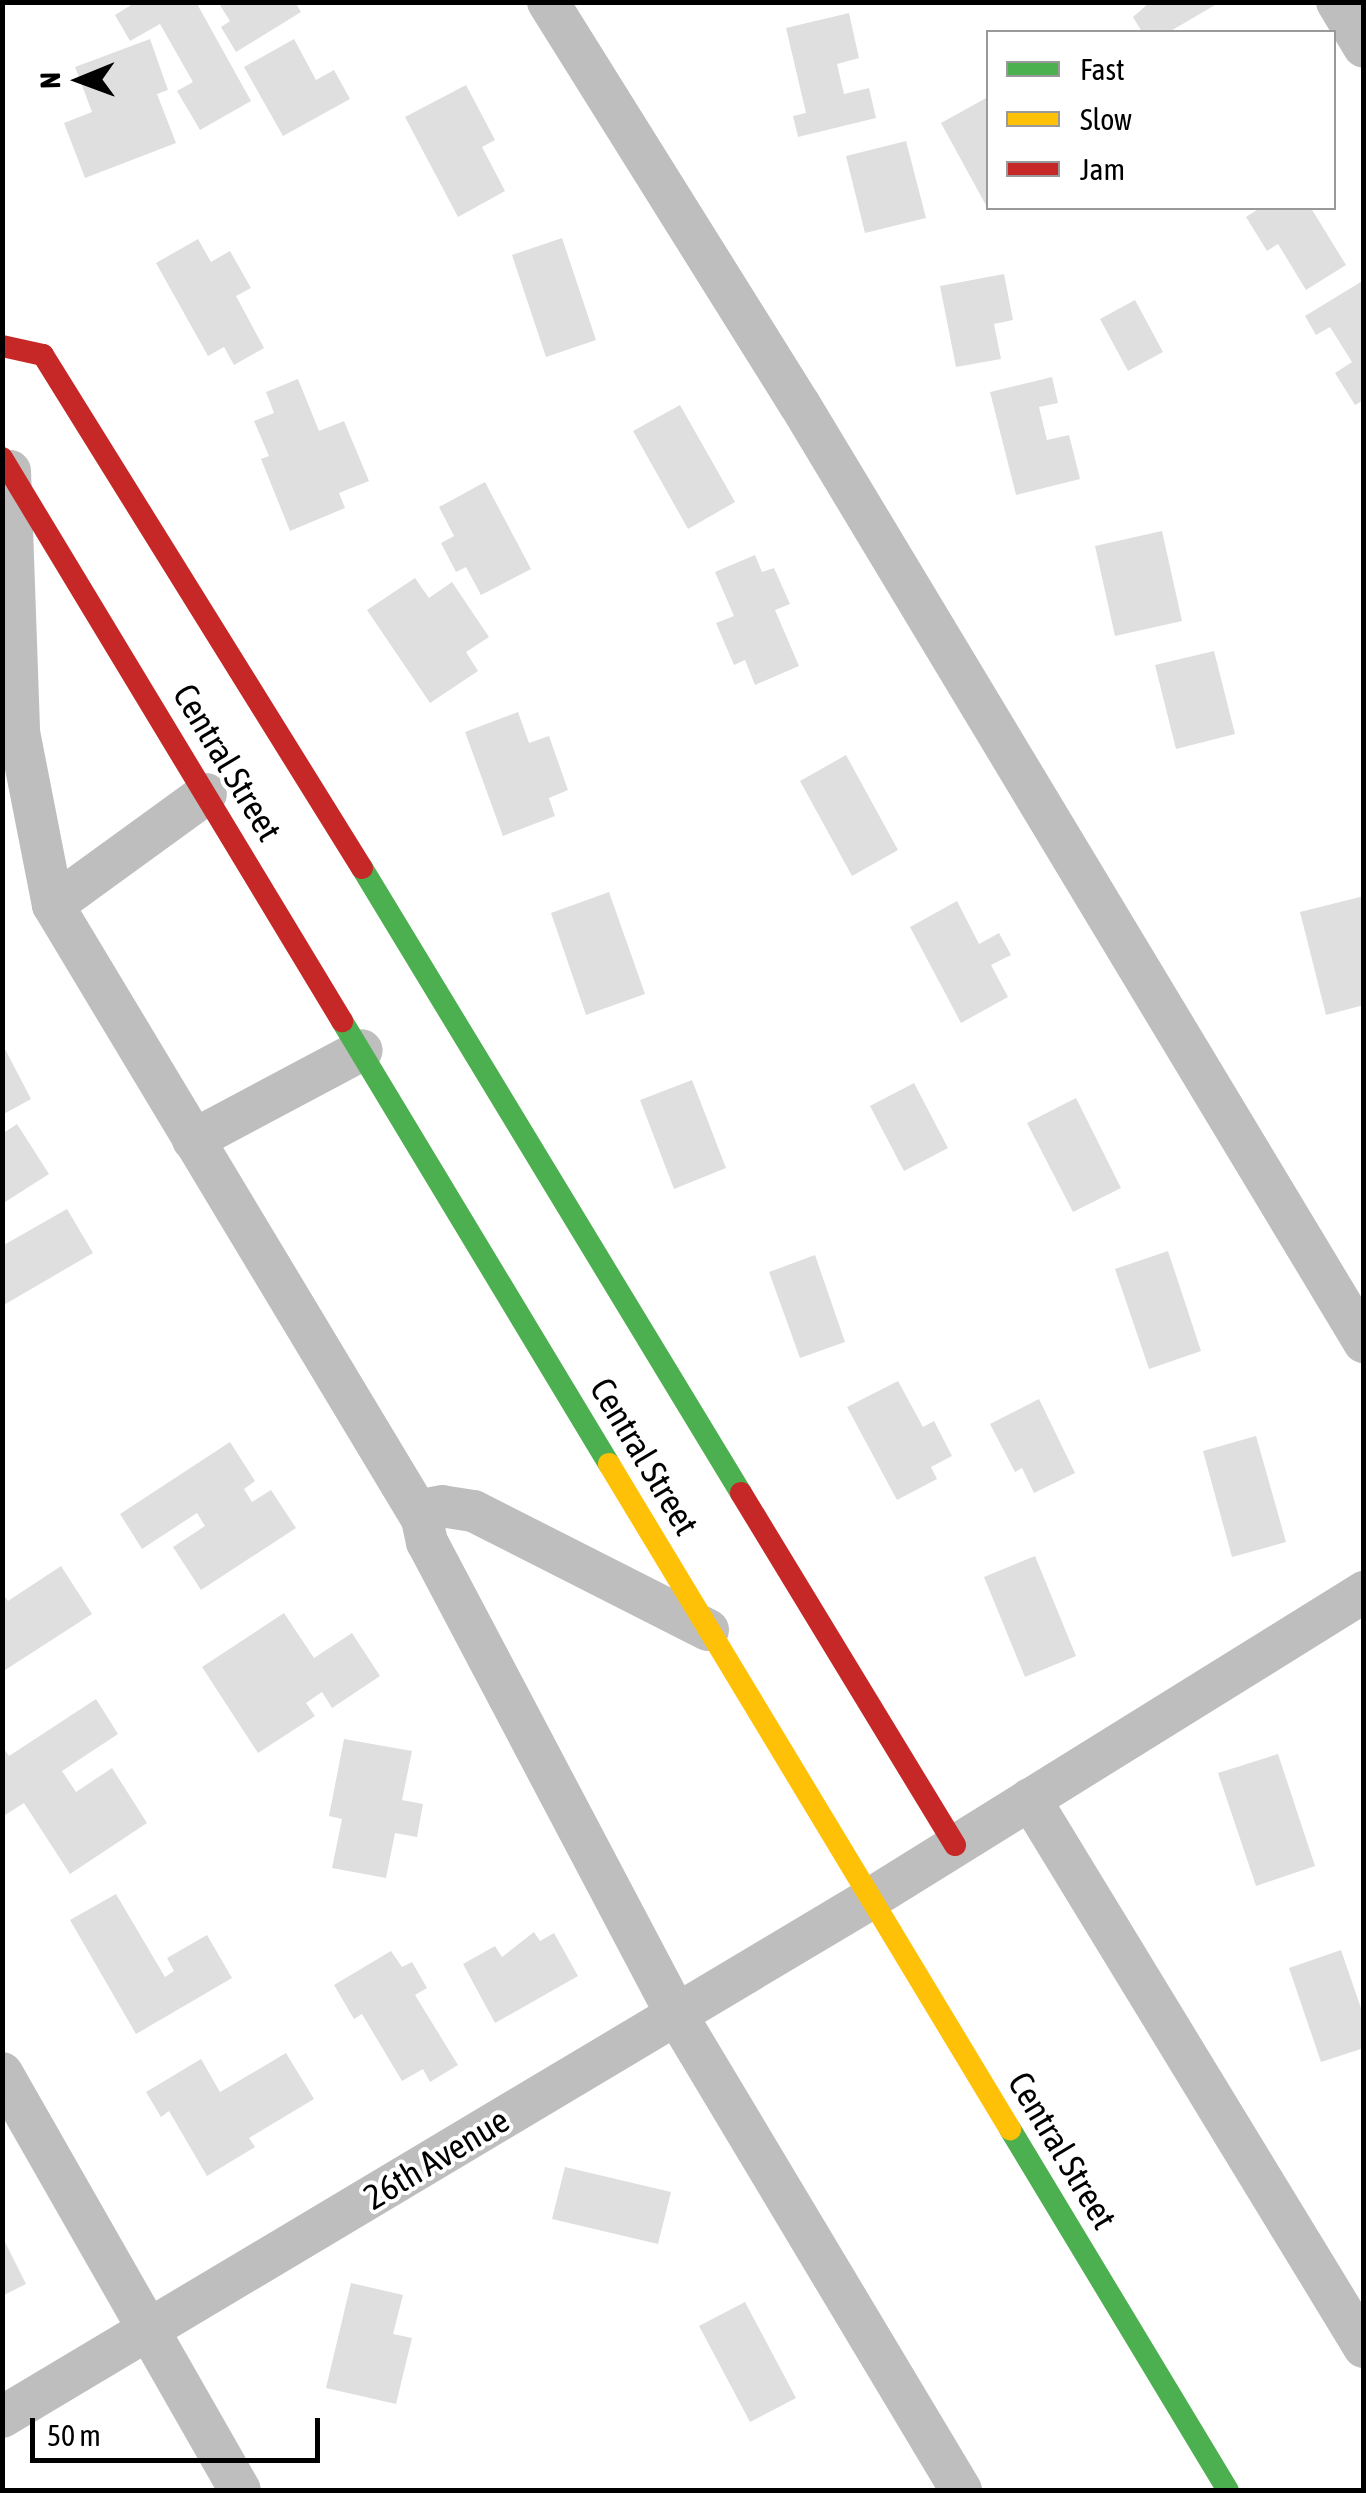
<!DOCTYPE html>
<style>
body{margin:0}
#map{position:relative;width:1366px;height:2493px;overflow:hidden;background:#fff;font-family:"Asap Condensed",sans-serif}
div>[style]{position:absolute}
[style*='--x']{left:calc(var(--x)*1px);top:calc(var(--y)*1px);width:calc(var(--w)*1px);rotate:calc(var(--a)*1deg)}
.building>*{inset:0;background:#dfdfdf}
.street>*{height:42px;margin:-21px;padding:0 21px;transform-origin:21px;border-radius:21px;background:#bebebe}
.fast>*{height:22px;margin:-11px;padding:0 11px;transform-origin:11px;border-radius:11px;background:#4caf50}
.slow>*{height:22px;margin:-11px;padding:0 11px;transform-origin:11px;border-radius:11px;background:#ffc107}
.jam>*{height:22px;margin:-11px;padding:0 11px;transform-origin:11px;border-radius:11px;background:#c62828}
span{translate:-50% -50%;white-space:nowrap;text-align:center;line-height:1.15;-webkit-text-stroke:8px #fff;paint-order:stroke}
.street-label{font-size:35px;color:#000}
.frame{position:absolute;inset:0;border:5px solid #000;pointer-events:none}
.legend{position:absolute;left:986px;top:30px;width:350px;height:180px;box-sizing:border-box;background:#fff;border:2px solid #999;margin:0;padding:12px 18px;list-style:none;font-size:30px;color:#000}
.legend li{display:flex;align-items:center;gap:20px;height:50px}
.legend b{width:50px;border:2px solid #999}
.north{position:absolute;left:30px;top:30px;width:100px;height:100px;-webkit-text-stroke:8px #fff;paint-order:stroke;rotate:269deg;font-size:28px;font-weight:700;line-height:40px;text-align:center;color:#000}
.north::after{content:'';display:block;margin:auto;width:35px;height:45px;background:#000;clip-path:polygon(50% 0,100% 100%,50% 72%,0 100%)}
.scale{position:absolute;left:30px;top:2418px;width:290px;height:45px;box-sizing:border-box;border:5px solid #000;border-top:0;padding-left:12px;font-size:30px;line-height:35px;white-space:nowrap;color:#000;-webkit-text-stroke:8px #fff;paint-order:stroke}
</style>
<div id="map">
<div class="building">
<div style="clip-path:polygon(136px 2px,196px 2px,251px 101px,200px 130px,177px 91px,193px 82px,160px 24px,130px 41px,115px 15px)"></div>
<div style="clip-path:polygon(218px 2px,295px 2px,301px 12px,236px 52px,221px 27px,230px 21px)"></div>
<div style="clip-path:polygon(1150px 2px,1213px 2px,1215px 5px,1169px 32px,1142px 32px,1133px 17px)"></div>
<div style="clip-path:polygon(849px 13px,859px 58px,837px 64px,844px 94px,869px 88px,876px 118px,798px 137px,793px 116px,806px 113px,786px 28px)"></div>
<div style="clip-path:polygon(150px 39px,168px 90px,157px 94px,176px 143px,85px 178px,64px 123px,92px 112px,75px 67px)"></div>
<div style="clip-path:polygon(294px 39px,316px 80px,334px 70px,350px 99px,283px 136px,244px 67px)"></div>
<div style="clip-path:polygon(466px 85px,495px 140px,482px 147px,505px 191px,458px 217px,405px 117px)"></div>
<div style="clip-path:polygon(988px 97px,988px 209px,941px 123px)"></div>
<div style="clip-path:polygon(906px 141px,926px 218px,865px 233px,846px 156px)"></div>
<div style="clip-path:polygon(1260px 208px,1311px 208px,1346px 265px,1306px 290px,1278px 244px,1267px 251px,1246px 217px)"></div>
<div style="clip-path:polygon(562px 238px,596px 340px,546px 357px,512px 255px)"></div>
<div style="clip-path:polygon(198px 239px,211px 262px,230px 251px,251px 288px,236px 296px,264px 348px,234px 365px,224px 347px,208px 356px,156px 263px)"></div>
<div style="clip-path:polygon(1004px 274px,1013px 320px,994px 324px,1001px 359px,956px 367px,940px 286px)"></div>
<div style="clip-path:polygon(1364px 280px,1364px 400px,1355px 405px,1335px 373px,1352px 362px,1330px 327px,1316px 335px,1305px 316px)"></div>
<div style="clip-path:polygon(1135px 300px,1163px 352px,1128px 371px,1100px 319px)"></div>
<div style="clip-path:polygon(1052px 377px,1058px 403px,1039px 407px,1047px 440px,1069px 435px,1080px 479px,1016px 495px,990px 392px)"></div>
<div style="clip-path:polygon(298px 379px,319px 431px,344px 421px,369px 481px,339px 493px,345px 508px,290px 531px,261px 459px,269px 456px,254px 421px,274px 413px,266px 392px)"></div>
<div style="clip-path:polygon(680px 405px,735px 502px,688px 529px,633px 431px)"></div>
<div style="clip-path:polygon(485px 482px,531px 569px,481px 595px,466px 567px,456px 572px,441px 543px,454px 536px,439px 507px)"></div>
<div style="clip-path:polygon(1162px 531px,1182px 621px,1115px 636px,1095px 546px)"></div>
<div style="clip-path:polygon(755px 555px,762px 572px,774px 568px,790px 604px,775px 610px,799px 666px,755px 685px,745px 660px,734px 665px,716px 623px,734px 616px,715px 572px)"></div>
<div style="clip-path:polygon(415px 578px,429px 598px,452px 582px,489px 637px,466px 652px,478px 671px,430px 703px,367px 610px)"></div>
<div style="clip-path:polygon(1214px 651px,1235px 734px,1176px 749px,1155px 665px)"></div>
<div style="clip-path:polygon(518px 712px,529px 743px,549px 736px,568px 790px,549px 798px,555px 816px,503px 836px,465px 732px)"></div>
<div style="clip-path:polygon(846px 755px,898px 850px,852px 876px,800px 781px)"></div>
<div style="clip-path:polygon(609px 892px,645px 994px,586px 1015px,551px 913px)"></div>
<div style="clip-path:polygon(1364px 896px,1364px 1005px,1326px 1015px,1300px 912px)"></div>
<div style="clip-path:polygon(957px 901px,979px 944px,999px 933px,1011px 955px,991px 965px,1008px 997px,961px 1023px,910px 927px)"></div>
<div style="clip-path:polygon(5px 1049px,31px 1099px,2px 1115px,2px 1051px)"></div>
<div style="clip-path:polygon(692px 1080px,726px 1168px,674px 1189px,640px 1100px)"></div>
<div style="clip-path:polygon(914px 1083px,948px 1148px,904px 1171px,870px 1106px)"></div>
<div style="clip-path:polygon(1076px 1098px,1121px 1188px,1073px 1212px,1027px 1123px)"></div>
<div style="clip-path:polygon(17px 1124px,49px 1174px,2px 1204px,2px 1134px)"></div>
<div style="clip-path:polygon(67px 1209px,93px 1253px,2px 1306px,2px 1246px)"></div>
<div style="clip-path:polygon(1168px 1251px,1201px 1351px,1149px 1369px,1115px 1269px)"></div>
<div style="clip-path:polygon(815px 1255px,845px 1342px,800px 1358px,769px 1272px)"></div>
<div style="clip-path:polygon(898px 1381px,923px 1427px,934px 1421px,952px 1456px,931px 1467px,937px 1479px,897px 1500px,847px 1407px)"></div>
<div style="clip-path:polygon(1039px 1399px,1075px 1473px,1034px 1493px,1022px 1468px,1015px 1472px,990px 1424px)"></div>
<div style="clip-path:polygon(1256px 1436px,1286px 1542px,1232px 1557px,1203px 1451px)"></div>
<div style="clip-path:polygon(230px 1442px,255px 1481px,244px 1489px,252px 1502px,271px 1490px,296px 1528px,201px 1590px,173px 1547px,205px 1526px,197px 1513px,142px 1549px,120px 1514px)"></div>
<div style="clip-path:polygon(1035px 1556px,1076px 1656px,1025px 1677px,984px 1577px)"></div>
<div style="clip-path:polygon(61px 1566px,92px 1614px,2px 1672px,2px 1593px,8px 1601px)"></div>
<div style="clip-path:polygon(284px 1613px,314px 1658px,352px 1633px,380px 1676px,332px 1708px,322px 1692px,306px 1703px,315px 1716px,258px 1753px,202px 1667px)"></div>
<div style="clip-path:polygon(96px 1699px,118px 1734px,62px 1771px,76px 1792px,112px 1768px,147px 1823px,70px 1874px,24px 1803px,2px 1817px,2px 1746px,9px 1756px)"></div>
<div style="clip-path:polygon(344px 1739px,412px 1751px,402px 1800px,423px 1804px,417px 1837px,395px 1833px,386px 1878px,332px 1868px,342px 1819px,329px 1816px)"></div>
<div style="clip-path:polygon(1278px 1754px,1315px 1866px,1256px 1886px,1218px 1773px)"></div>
<div style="clip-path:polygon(116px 1894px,165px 1977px,174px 1971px,167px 1958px,207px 1935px,232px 1978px,136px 2034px,70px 1920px)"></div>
<div style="clip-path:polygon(534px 1932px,540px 1941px,554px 1933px,578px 1976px,495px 2023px,463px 1964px,495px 1946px,502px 1957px)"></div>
<div style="clip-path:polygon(1341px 1950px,1364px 2017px,1364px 2048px,1321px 2062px,1289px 1968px)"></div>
<div style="clip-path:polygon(391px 1951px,402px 1967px,412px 1962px,427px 1988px,415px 1995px,458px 2065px,430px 2082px,423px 2069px,402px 2081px,362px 2014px,354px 2019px,334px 1985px)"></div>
<div style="clip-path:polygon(286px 2053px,314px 2099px,249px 2138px,255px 2147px,207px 2176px,169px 2111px,161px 2117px,146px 2092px,201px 2059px,220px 2092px)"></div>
<div style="clip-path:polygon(565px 2167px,671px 2192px,658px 2244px,552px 2219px)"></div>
<div style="clip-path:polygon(2px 2236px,26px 2284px,2px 2296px)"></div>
<div style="clip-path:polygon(351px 2283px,403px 2295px,393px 2334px,412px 2338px,396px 2404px,326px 2388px)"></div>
<div style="clip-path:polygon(745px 2302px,796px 2398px,750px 2422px,699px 2326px)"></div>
</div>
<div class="street">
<div style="--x:548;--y:2;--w:475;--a:58"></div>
<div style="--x:800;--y:405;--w:1094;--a:58.96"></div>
<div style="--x:1337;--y:2;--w:52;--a:59"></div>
<div style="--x:10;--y:471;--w:261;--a:88"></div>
<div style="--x:19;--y:732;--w:176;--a:78.9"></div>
<div style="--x:53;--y:905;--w:716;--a:59"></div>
<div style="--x:53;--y:905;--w:189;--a:-36"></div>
<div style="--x:193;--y:1140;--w:191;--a:-28"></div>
<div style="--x:708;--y:1630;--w:263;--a:-153.1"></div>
<div style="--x:473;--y:1511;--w:31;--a:-171"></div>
<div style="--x:442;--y:1506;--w:15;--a:169"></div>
<div style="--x:427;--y:1509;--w:11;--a:117"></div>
<div style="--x:422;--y:1519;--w:24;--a:78"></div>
<div style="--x:427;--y:1542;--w:534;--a:62.19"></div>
<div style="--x:676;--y:2014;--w:555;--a:59.09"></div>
<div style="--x:1030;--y:1799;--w:642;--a:58.64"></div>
<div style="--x:2;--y:2073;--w:480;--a:60.3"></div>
<div style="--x:2;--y:2417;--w:1011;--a:-30.83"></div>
<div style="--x:870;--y:1899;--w:582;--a:-31.86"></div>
</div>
<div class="fast">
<div style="--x:362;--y:868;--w:731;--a:58.77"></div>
<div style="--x:342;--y:1021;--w:517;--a:58.92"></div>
<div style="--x:1010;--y:2129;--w:422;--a:58.9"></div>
</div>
<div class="slow">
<div style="--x:609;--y:1464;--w:777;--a:58.91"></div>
</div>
<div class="jam">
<div style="--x:2;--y:346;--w:42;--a:12.4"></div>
<div style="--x:43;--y:355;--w:604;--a:58.13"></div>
<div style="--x:2;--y:458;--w:658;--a:58.87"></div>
<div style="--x:741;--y:1493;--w:412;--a:58.7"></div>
</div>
<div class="street-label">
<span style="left:228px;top:762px;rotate:59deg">Central Street</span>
<span style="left:645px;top:1456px;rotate:59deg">Central Street</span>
<span style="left:1063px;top:2150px;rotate:59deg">Central Street</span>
<span style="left:436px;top:2158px;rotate:-31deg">26th Avenue</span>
</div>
<div class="frame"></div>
<ul class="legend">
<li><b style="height:12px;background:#4caf50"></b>Fast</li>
<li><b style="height:12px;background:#ffc107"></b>Slow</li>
<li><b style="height:12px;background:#c62828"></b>Jam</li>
</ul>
<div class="north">N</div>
<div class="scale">50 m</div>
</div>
